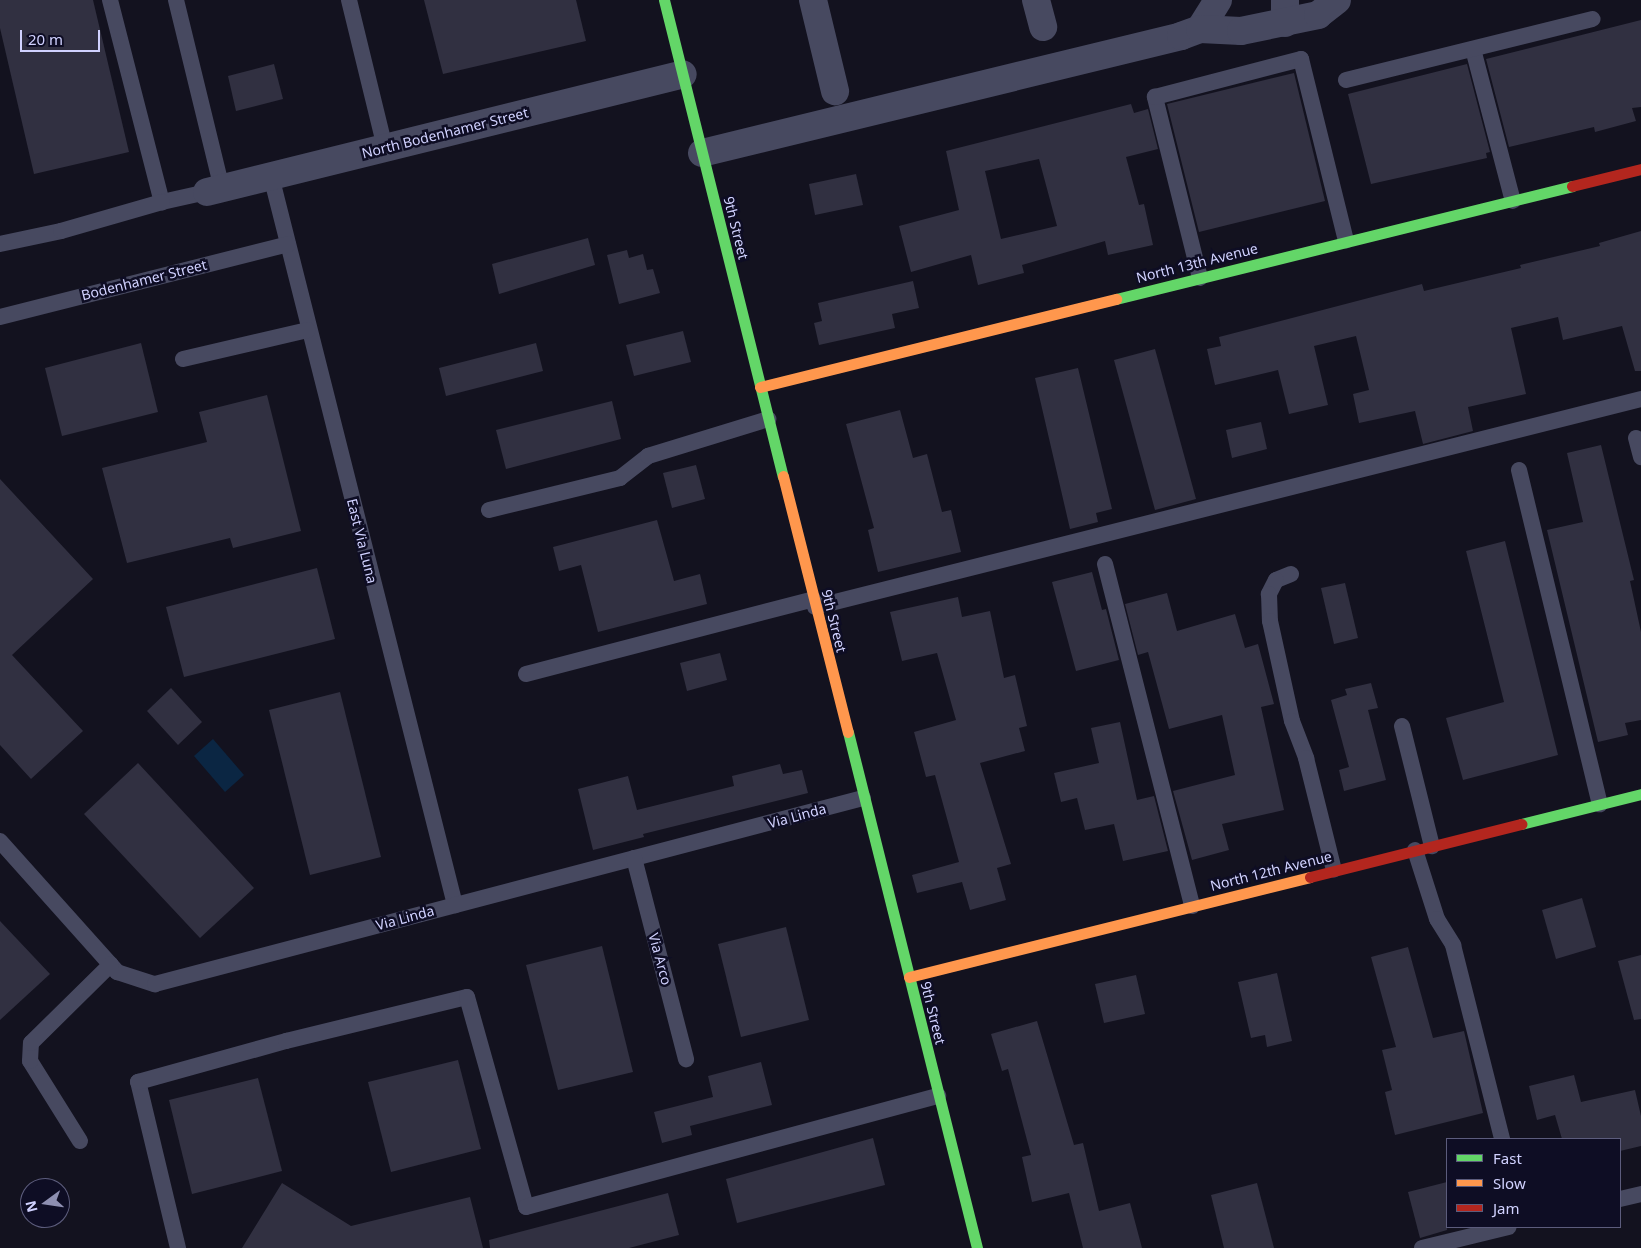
<!DOCTYPE html>
<style>
body{margin:0}
#map{position:relative;width:1641px;height:1248px;overflow:hidden;background:#13121f;font-family:"Noto Sans",sans-serif}
div>[style]{position:absolute}
[style*='--x']{left:calc(var(--x)*1px);top:calc(var(--y)*1px);width:calc(var(--w)*1px);rotate:calc(var(--a)*1deg)}
.water>*{inset:0;background:#0b2643}
.building>*{inset:0;background:#313041}
.lane>*{height:16px;margin:-8px;padding:0 8px;transform-origin:8px;border-radius:8px;background:#474960}
.street>*{height:28px;margin:-14px;padding:0 14px;transform-origin:14px;border-radius:14px;background:#474960}
.fast>*{height:11px;margin:-5.5px;padding:0 5.5px;transform-origin:5.5px;border-radius:5.5px;background:#63d668}
.slow>*{height:11px;margin:-5.5px;padding:0 5.5px;transform-origin:5.5px;border-radius:5.5px;background:#ff974d}
.jam>*{height:11px;margin:-5.5px;padding:0 5.5px;transform-origin:5.5px;border-radius:5.5px;background:#b3261e}
span{translate:-50% -50%;white-space:nowrap;text-align:center;line-height:1.15;-webkit-text-stroke:5px #0e0d24;paint-order:stroke}
.street-label{font-size:14px;color:#d1d2ff}
.legend{position:absolute;left:1446px;top:1138px;width:175px;height:90px;box-sizing:border-box;background:#0e0d24;border:1px solid #5c5c7c;margin:0;padding:6px 9px;list-style:none;font-size:15px;color:#d1d2ff}
.legend li{display:flex;align-items:center;gap:10px;height:25px}
.legend b{width:25px;border:1px solid #5c5c7c}
.north{position:absolute;left:20px;top:1178px;width:50px;height:50px;box-sizing:border-box;background:#0e0d24;border:1px solid #5c5c7c;border-radius:50%;rotate:256deg;font-size:14px;font-weight:700;line-height:20px;text-align:center;color:#d1d2ff}
.north::after{content:'';display:block;margin:auto;width:18px;height:22px;background:#8e8fb1;clip-path:polygon(50% 0,100% 100%,50% 72%,0 100%)}
.scale{position:absolute;left:20px;top:30px;width:80px;height:22px;box-sizing:border-box;border:2px solid #d1d2ff;border-top:0;padding-left:6px;font-size:15px;line-height:18px;white-space:nowrap;color:#d1d2ff;-webkit-text-stroke:4px #0e0d24;paint-order:stroke}
</style>
<div id="map">
<div class="water">
<div style="clip-path:polygon(213px 739px,244px 775px,225px 792px,194px 756px)"></div>
</div>
<div class="building">
<div style="clip-path:polygon(0 0,93px 0,129px 152px,34px 174px,0 28px)"></div>
<div style="clip-path:polygon(424px 0,576px 0,586px 41px,443px 74px)"></div>
<div style="clip-path:polygon(1641px 20px,1641px 107px,1632px 108px,1636px 121px,1595px 132px,1594px 127px,1509px 147px,1486px 59px)"></div>
<div style="clip-path:polygon(274px 64px,283px 99px,236px 111px,228px 76px)"></div>
<div style="clip-path:polygon(1467px 64px,1490px 152px,1486px 153px,1487px 158px,1371px 184px,1348px 94px)"></div>
<div style="clip-path:polygon(1294px 73px,1325px 201px,1199px 232px,1167px 104px)"></div>
<div style="clip-path:polygon(evenodd,1131px 104px,1134px 113px,1148px 109px,1158px 149px,1126px 157px,1139px 205px,1144px 204px,1153px 245px,1108px 255px,1105px 241px,1022px 265px,1024px 273px,978px 285px,971px 255px,911px 272px,899px 226px,959px 210px,946px 151px,1131px 104px,1039px 159px,1057px 226px,1001px 239px,985px 171px,1039px 159px)"></div>
<div style="clip-path:polygon(856px 174px,863px 205px,815px 215px,809px 184px)"></div>
<div style="clip-path:polygon(1641px 231px,1641px 371px,1635px 371px,1622px 326px,1563px 340px,1558px 317px,1511px 328px,1526px 394px,1468px 407px,1473px 431px,1423px 444px,1415px 411px,1359px 423px,1353px 394px,1369px 390px,1356px 336px,1314px 346px,1328px 405px,1289px 414px,1278px 370px,1215px 385px,1207px 349px,1221px 346px,1219px 337px,1422px 284px,1424px 291px,1521px 268px,1520px 265px,1600px 246px,1599px 243px)"></div>
<div style="clip-path:polygon(588px 238px,595px 265px,499px 294px,492px 264px)"></div>
<div style="clip-path:polygon(627px 250px,629px 258px,643px 254px,647px 270px,653px 269px,660px 293px,619px 304px,607px 255px)"></div>
<div style="clip-path:polygon(913px 281px,919px 308px,892px 314px,895px 328px,819px 345px,814px 323px,822px 321px,818px 303px)"></div>
<div style="clip-path:polygon(683px 331px,691px 362px,634px 376px,626px 345px)"></div>
<div style="clip-path:polygon(141px 343px,158px 412px,62px 436px,45px 368px)"></div>
<div style="clip-path:polygon(536px 343px,543px 371px,446px 396px,439px 368px)"></div>
<div style="clip-path:polygon(1155px 349px,1196px 499px,1155px 510px,1114px 360px)"></div>
<div style="clip-path:polygon(1078px 368px,1112px 509px,1096px 513px,1098px 522px,1070px 529px,1035px 378px)"></div>
<div style="clip-path:polygon(267px 395px,301px 531px,233px 548px,230px 538px,127px 563px,102px 468px,207px 442px,199px 412px)"></div>
<div style="clip-path:polygon(612px 401px,621px 439px,506px 469px,496px 430px)"></div>
<div style="clip-path:polygon(900px 410px,913px 458px,927px 454px,942px 512px,951px 510px,961px 552px,878px 572px,868px 530px,874px 528px,846px 424px)"></div>
<div style="clip-path:polygon(1261px 422px,1267px 449px,1232px 458px,1226px 430px)"></div>
<div style="clip-path:polygon(1601px 445px,1634px 580px,1630px 581px,1641px 632px,1641px 720px,1625px 723px,1628px 735px,1598px 742px,1547px 530px,1583px 522px,1567px 453px)"></div>
<div style="clip-path:polygon(696px 465px,705px 499px,672px 508px,663px 473px)"></div>
<div style="clip-path:polygon(0 479px,93px 579px,12px 655px,83px 731px,31px 779px,0 745px)"></div>
<div style="clip-path:polygon(657px 520px,674px 581px,700px 574px,707px 604px,598px 632px,581px 565px,559px 571px,553px 547px)"></div>
<div style="clip-path:polygon(1505px 541px,1558px 755px,1463px 780px,1446px 718px,1504px 702px,1466px 551px)"></div>
<div style="clip-path:polygon(317px 568px,335px 639px,184px 677px,166px 607px)"></div>
<div style="clip-path:polygon(1092px 572px,1102px 610px,1106px 609px,1119px 660px,1076px 671px,1052px 582px)"></div>
<div style="clip-path:polygon(1345px 583px,1358px 638px,1334px 644px,1321px 588px)"></div>
<div style="clip-path:polygon(1167px 593px,1177px 631px,1235px 614px,1245px 648px,1258px 644px,1274px 704px,1261px 707px,1284px 810px,1222px 824px,1229px 850px,1192px 860px,1173px 791px,1235px 775px,1222px 715px,1169px 729px,1148px 652px,1138px 655px,1125px 604px)"></div>
<div style="clip-path:polygon(958px 597px,962px 617px,990px 611px,1004px 678px,1015px 675px,1027px 726px,1019px 728px,1025px 751px,980px 763px,1011px 864px,997px 868px,1006px 900px,970px 910px,962px 882px,917px 893px,912px 875px,959px 862px,935px 775px,926px 777px,914px 732px,956px 720px,937px 653px,902px 661px,890px 612px)"></div>
<div style="clip-path:polygon(720px 653px,727px 680px,687px 691px,680px 663px)"></div>
<div style="clip-path:polygon(1371px 683px,1378px 708px,1368px 710px,1386px 780px,1344px 791px,1339px 770px,1349px 767px,1331px 700px,1347px 695px,1345px 689px)"></div>
<div style="clip-path:polygon(171px 688px,202px 722px,178px 745px,147px 711px)"></div>
<div style="clip-path:polygon(340px 692px,381px 857px,310px 875px,269px 710px)"></div>
<div style="clip-path:polygon(1120px 722px,1137px 800px,1154px 796px,1168px 851px,1123px 861px,1114px 824px,1085px 830px,1077px 798px,1061px 802px,1054px 773px,1099px 763px,1091px 728px)"></div>
<div style="clip-path:polygon(138px 763px,254px 888px,200px 938px,84px 814px)"></div>
<div style="clip-path:polygon(780px 764px,783px 774px,802px 770px,808px 793px,643px 834px,644px 837px,593px 850px,578px 789px,628px 776px,637px 810px,734px 786px,732px 776px)"></div>
<div style="clip-path:polygon(1582px 898px,1596px 947px,1556px 959px,1542px 910px)"></div>
<div style="clip-path:polygon(0 921px,50px 974px,0 1020px)"></div>
<div style="clip-path:polygon(786px 927px,809px 1020px,741px 1037px,718px 944px)"></div>
<div style="clip-path:polygon(602px 946px,633px 1072px,558px 1090px,526px 965px)"></div>
<div style="clip-path:polygon(1408px 947px,1433px 1038px,1464px 1031px,1483px 1113px,1395px 1135px,1385px 1092px,1392px 1090px,1382px 1050px,1396px 1047px,1371px 957px)"></div>
<div style="clip-path:polygon(1641px 955px,1641px 1019px,1634px 1020px,1618px 961px)"></div>
<div style="clip-path:polygon(1277px 973px,1292px 1041px,1267px 1047px,1265px 1035px,1251px 1038px,1238px 982px)"></div>
<div style="clip-path:polygon(1136px 975px,1145px 1014px,1104px 1023px,1095px 984px)"></div>
<div style="clip-path:polygon(1037px 1021px,1074px 1145px,1083px 1143px,1099px 1211px,1130px 1203px,1142px 1248px,1083px 1248px,1069px 1193px,1032px 1202px,1022px 1157px,1031px 1155px,1008px 1069px,1002px 1071px,991px 1034px)"></div>
<div style="clip-path:polygon(458px 1060px,481px 1149px,391px 1172px,368px 1082px)"></div>
<div style="clip-path:polygon(761px 1062px,772px 1105px,690px 1126px,692px 1135px,662px 1143px,654px 1112px,713px 1097px,708px 1076px)"></div>
<div style="clip-path:polygon(1574px 1075px,1581px 1102px,1635px 1090px,1641px 1116px,1641px 1146px,1620px 1151px,1620px 1139px,1562px 1139px,1555px 1115px,1537px 1120px,1529px 1086px)"></div>
<div style="clip-path:polygon(258px 1078px,282px 1171px,192px 1194px,169px 1100px)"></div>
<div style="clip-path:polygon(873px 1138px,885px 1185px,737px 1223px,726px 1179px)"></div>
<div style="clip-path:polygon(1447px 1182px,1447px 1230px,1420px 1238px,1408px 1192px)"></div>
<div style="clip-path:polygon(282px 1183px,351px 1226px,470px 1197px,483px 1248px,242px 1248px)"></div>
<div style="clip-path:polygon(1257px 1183px,1274px 1248px,1224px 1248px,1211px 1195px)"></div>
<div style="clip-path:polygon(668px 1193px,679px 1235px,629px 1248px,490px 1248px,489px 1240px)"></div>
</div>
<div class="lane">
<div style="--x:110;--y:0;--w:209;--a:75.6"></div>
<div style="--x:162;--y:202;--w:46;--a:-12.5"></div>
<div style="--x:176;--y:0;--w:194;--a:76.3"></div>
<div style="--x:349;--y:0;--w:152;--a:76.3"></div>
<div style="--x:1473;--y:49;--w:157;--a:75.3"></div>
<div style="--x:1346;--y:80;--w:254;--a:-13.9"></div>
<div style="--x:271;--y:176;--w:752;--a:75.83"></div>
<div style="--x:0;--y:244;--w:62;--a:-12"></div>
<div style="--x:61;--y:231;--w:105;--a:-16"></div>
<div style="--x:1200;--y:278;--w:187;--a:-104"></div>
<div style="--x:1155;--y:97;--w:151;--a:-14.6"></div>
<div style="--x:1301;--y:59;--w:187;--a:76.1"></div>
<div style="--x:0;--y:317;--w:297;--a:-14.2"></div>
<div style="--x:183;--y:359;--w:128;--a:-13.1"></div>
<div style="--x:1636;--y:438;--w:20;--a:75"></div>
<div style="--x:1519;--y:470;--w:344;--a:76.4"></div>
<div style="--x:489;--y:510;--w:135;--a:-13.7"></div>
<div style="--x:620;--y:478;--w:36;--a:-38"></div>
<div style="--x:648;--y:456;--w:126;--a:-17.1"></div>
<div style="--x:1105;--y:564;--w:353;--a:75.7"></div>
<div style="--x:1291;--y:574;--w:16;--a:158"></div>
<div style="--x:1276;--y:580;--w:16;--a:117"></div>
<div style="--x:1269;--y:594;--w:27;--a:88"></div>
<div style="--x:1270;--y:621;--w:102;--a:77.6"></div>
<div style="--x:1292;--y:721;--w:40;--a:69"></div>
<div style="--x:1306;--y:758;--w:115;--a:76"></div>
<div style="--x:815;--y:607;--w:852;--a:-14.13"></div>
<div style="--x:526;--y:674;--w:297;--a:-14.6"></div>
<div style="--x:1402;--y:726;--w:124;--a:76"></div>
<div style="--x:0;--y:841;--w:176;--a:48.2"></div>
<div style="--x:117;--y:972;--w:40;--a:18"></div>
<div style="--x:155;--y:984;--w:732;--a:-14.72"></div>
<div style="--x:1415;--y:850;--w:72;--a:72.3"></div>
<div style="--x:1437;--y:919;--w:31;--a:58"></div>
<div style="--x:1453;--y:945;--w:200;--a:75.8"></div>
<div style="--x:634;--y:858;--w:208;--a:75.5"></div>
<div style="--x:80;--y:1141;--w:94;--a:-122"></div>
<div style="--x:30;--y:1061;--w:18;--a:-87"></div>
<div style="--x:31;--y:1043;--w:112;--a:-44.6"></div>
<div style="--x:1620;--y:1199;--w:22;--a:-13"></div>
<div style="--x:178;--y:1248;--w:171;--a:-103.5"></div>
<div style="--x:138;--y:1082;--w:154;--a:-15.5"></div>
<div style="--x:286;--y:1041;--w:186;--a:-13.7"></div>
<div style="--x:467;--y:997;--w:218;--a:74.3"></div>
<div style="--x:526;--y:1207;--w:427;--a:-15.1"></div>
<div style="--x:1422;--y:1248;--w:89;--a:-13.6"></div>
</div>
<div class="street">
<div style="--x:813;--y:0;--w:94;--a:76.4"></div>
<div style="--x:1036;--y:0;--w:28;--a:75"></div>
<div style="--x:1285;--y:23;--w:23;--a:-90"></div>
<div style="--x:1200;--y:29;--w:34;--a:-58"></div>
<div style="--x:702;--y:153;--w:493;--a:-13.7"></div>
<div style="--x:1181;--y:36;--w:20;--a:-20"></div>
<div style="--x:1200;--y:29;--w:41;--a:2.8"></div>
<div style="--x:1241;--y:31;--w:79;--a:-11.7"></div>
<div style="--x:1318;--y:15;--w:24;--a:-38"></div>
<div style="--x:207;--y:192;--w:490;--a:-13.9"></div>
</div>
<div class="fast">
<div style="--x:664;--y:0;--w:491;--a:76"></div>
<div style="--x:1116;--y:299;--w:470;--a:-13.9"></div>
<div style="--x:848;--y:732;--w:532;--a:75.96"></div>
<div style="--x:1521;--y:824;--w:124;--a:-14"></div>
</div>
<div class="slow">
<div style="--x:760;--y:387;--w:367;--a:-13.9"></div>
<div style="--x:783;--y:476;--w:264;--a:75.8"></div>
<div style="--x:909;--y:977;--w:413;--a:-14"></div>
</div>
<div class="jam">
<div style="--x:1572;--y:186;--w:71;--a:-13.8"></div>
<div style="--x:1310;--y:877;--w:218;--a:-14.1"></div>
</div>
<div class="street-label">
<span style="left:445px;top:133px;rotate:-14deg">North Bodenhamer Street</span>
<span style="left:736px;top:228px;rotate:76deg">9th Street</span>
<span style="left:1197px;top:263px;rotate:-14deg">North 13th Avenue</span>
<span style="left:144px;top:280px;rotate:-14deg">Bodenhamer Street</span>
<span style="left:362px;top:541px;rotate:76deg">East Via Luna</span>
<span style="left:834px;top:621px;rotate:76deg">9th Street</span>
<span style="left:797px;top:816px;rotate:-15deg">Via Linda</span>
<span style="left:1271px;top:871px;rotate:-14deg">North 12th Avenue</span>
<span style="left:405px;top:918px;rotate:-15deg">Via Linda</span>
<span style="left:660px;top:959px;rotate:75deg">Via Arco</span>
<span style="left:933px;top:1013px;rotate:76deg">9th Street</span>
</div>
<ul class="legend">
<li><b style="height:6px;background:#63d668"></b>Fast</li>
<li><b style="height:6px;background:#ff974d"></b>Slow</li>
<li><b style="height:6px;background:#b3261e"></b>Jam</li>
</ul>
<div class="north">N</div>
<div class="scale">20 m</div>
</div>
